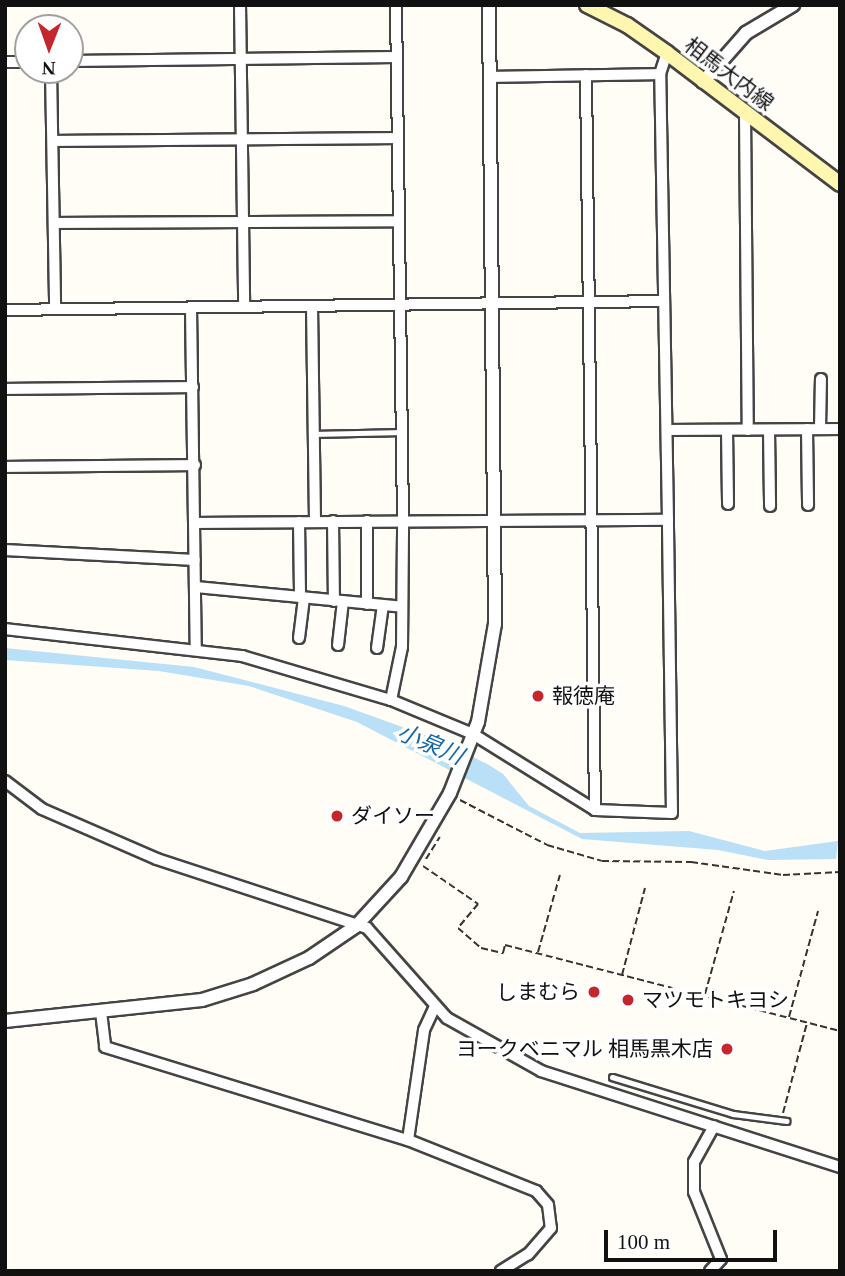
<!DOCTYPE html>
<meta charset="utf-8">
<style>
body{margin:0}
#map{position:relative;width:845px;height:1276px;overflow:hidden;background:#fffdf5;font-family:"Times New Roman","Noto Sans JP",serif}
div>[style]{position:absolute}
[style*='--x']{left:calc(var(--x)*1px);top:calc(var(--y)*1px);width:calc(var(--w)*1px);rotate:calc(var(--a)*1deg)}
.water>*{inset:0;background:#b9e0f7}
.path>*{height:2px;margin-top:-1px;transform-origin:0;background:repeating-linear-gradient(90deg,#333 0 7px,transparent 0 10.5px)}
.roads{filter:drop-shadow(2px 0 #444) drop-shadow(-2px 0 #444) drop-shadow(0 2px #444) drop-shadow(0 -2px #444)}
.service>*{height:5px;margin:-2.5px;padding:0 2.5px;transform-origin:2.5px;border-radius:2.5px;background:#fff}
.minor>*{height:10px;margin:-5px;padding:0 5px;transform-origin:5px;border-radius:5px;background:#fff}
.tertiary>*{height:12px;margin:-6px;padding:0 6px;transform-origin:6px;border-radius:6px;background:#fff}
.secondary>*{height:14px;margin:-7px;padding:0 7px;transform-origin:7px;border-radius:7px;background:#fff6b0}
.dots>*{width:19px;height:19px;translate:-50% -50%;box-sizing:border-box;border:4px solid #fff;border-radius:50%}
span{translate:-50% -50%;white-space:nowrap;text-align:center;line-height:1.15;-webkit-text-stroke:7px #fff;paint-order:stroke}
.street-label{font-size:21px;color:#111}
.poi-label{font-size:21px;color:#111}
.left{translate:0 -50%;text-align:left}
.right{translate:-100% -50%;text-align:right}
.water-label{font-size:23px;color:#1768a6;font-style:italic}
.frame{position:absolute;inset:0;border:7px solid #111;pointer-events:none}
.north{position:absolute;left:14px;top:14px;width:70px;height:70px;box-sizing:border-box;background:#fff;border:2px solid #a0a0a0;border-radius:50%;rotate:181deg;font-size:19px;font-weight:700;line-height:28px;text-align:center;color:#111}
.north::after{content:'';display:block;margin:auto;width:24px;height:32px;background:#c4262e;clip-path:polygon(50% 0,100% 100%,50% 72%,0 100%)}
.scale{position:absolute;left:604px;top:1230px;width:173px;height:32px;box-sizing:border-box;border:4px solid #111;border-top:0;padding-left:9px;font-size:21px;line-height:24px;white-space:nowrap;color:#111;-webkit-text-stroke:5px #fff;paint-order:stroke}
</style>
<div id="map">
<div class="water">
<div style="clip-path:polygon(5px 648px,194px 667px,344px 706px,444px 742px,489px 765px,503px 774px,529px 806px,580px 833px,689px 831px,765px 851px,838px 841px,836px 859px,768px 860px,718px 850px,582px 839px,357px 722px,249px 686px,159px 671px,5px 660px)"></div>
</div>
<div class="path">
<div style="--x:460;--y:800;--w:98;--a:27.3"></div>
<div style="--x:547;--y:845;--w:57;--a:16.2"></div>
<div style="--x:602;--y:861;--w:89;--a:0.6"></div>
<div style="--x:691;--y:862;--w:93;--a:8"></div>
<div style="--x:783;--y:875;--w:57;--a:-3"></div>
<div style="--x:426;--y:859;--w:26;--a:-58"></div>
<div style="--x:423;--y:866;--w:67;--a:34.6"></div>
<div style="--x:478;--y:904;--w:31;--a:130"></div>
<div style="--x:458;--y:928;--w:30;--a:41"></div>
<div style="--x:481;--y:948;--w:23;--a:13"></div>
<div style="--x:503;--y:953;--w:8;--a:-76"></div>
<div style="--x:505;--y:945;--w:346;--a:14.4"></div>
<div style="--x:538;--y:952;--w:80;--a:-74.1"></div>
<div style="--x:622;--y:975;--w:90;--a:-75.2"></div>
<div style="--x:705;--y:994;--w:107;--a:-74.3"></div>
<div style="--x:789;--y:1017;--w:110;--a:-74.7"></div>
<div style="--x:783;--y:1113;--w:93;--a:-75.1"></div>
</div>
<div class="roads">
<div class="service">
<div style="--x:314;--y:434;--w:88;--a:-1.3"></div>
<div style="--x:612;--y:1077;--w:127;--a:17"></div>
<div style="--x:733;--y:1114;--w:54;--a:7.4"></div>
</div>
<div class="minor">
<div style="--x:240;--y:5;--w:302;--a:89.2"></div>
<div style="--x:70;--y:61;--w:326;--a:-0.7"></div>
<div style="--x:5;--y:62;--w:23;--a:0"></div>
<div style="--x:51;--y:70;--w:239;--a:89"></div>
<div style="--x:586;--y:75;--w:735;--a:89.3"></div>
<div style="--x:491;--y:77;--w:169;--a:-1"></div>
<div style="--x:745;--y:112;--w:318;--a:89.5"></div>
<div style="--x:53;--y:141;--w:344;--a:-0.5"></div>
<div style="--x:54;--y:223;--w:344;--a:-0.3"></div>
<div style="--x:312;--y:306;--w:215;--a:89.2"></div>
<div style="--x:191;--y:308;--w:340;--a:89.2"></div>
<div style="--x:5;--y:310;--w:659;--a:-0.78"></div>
<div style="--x:5;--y:389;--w:188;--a:-0.6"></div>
<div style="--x:807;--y:429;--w:76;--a:89.2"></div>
<div style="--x:820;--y:429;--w:50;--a:-88.9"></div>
<div style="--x:668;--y:430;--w:172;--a:-0.3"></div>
<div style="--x:727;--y:430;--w:74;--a:89.2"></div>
<div style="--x:769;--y:430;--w:76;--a:89.2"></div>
<div style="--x:5;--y:467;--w:190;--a:-0.6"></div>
<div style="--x:333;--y:521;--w:80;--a:89.3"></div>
<div style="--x:367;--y:521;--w:83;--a:90"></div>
<div style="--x:299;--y:522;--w:75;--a:89.2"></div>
<div style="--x:195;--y:523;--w:473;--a:-0.4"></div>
<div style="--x:668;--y:520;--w:446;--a:-91"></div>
<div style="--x:660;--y:74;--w:22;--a:-72"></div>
<div style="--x:5;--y:550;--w:190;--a:3"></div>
<div style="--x:196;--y:587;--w:207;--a:5.5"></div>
<div style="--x:5;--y:629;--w:239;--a:6.5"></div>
<div style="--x:242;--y:656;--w:155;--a:16.5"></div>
<div style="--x:391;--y:700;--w:89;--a:22.5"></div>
<div style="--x:473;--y:734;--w:144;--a:31.9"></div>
<div style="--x:595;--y:810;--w:77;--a:2.2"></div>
<div style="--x:672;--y:813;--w:293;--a:-90.8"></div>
<div style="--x:299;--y:638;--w:40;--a:-82.9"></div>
<div style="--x:338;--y:645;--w:44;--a:-83.5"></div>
<div style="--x:377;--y:648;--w:43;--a:-82.1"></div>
<div style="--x:391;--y:700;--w:54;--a:-78.3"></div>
<div style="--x:402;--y:647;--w:127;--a:-89.5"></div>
<div style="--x:403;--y:520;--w:515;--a:-90.78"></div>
<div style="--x:5;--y:781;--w:46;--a:37.1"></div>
<div style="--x:42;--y:809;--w:125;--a:23.5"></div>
<div style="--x:157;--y:859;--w:221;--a:18.2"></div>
<div style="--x:367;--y:928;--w:120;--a:48.4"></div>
<div style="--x:447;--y:1018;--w:108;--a:29.4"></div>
<div style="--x:541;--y:1071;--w:314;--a:17.8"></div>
<div style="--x:101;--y:1012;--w:35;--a:83"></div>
<div style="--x:105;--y:1047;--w:317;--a:17.1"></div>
<div style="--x:408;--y:1140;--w:138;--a:21.7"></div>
<div style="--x:536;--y:1191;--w:18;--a:49"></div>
<div style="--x:548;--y:1205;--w:23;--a:83"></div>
<div style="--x:551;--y:1228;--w:35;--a:131"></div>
<div style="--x:528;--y:1254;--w:32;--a:148"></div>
<div style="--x:408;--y:1140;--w:111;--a:-81.7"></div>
<div style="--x:424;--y:1030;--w:26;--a:-65"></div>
<div style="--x:710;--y:1271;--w:16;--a:-47"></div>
<div style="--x:721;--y:1259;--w:72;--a:-111.9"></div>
<div style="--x:694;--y:1192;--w:30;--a:-90"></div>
<div style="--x:694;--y:1162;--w:41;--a:-60.9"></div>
</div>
<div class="tertiary">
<div style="--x:703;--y:82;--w:65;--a:-48.7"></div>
<div style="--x:746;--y:33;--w:55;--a:-30.8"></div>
<div style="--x:5;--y:1021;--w:198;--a:-6.1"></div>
<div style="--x:202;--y:1000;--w:53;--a:-17.4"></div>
<div style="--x:253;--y:984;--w:62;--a:-24.9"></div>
<div style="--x:309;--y:958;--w:57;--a:-34.2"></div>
<div style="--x:356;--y:926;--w:67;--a:-47.4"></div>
<div style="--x:401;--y:877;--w:97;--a:-59.7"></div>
<div style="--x:450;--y:793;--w:76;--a:-68.5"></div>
<div style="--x:478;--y:722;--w:99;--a:-80.2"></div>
<div style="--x:495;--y:624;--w:619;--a:-90.56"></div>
</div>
<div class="secondary">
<div style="--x:587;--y:5;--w:45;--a:26.6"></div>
<div style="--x:627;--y:25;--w:49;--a:35"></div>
<div style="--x:667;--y:53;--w:217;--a:37.1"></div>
</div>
</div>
<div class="dots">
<div style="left:538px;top:696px;background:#c4262e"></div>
<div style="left:337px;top:816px;background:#c4262e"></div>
<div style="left:594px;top:992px;background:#c4262e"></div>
<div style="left:628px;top:1000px;background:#c4262e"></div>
<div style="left:727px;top:1049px;background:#c4262e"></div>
</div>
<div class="street-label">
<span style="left:729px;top:74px;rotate:37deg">相馬大内線</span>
</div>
<div class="poi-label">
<span class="left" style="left:552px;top:696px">報徳庵</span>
<span class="left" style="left:351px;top:816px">ダイソー</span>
<span class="right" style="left:580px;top:992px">しまむら</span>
<span class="left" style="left:642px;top:1000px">マツモトキヨシ</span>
<span class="right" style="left:713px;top:1049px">ヨークベニマル 相馬黒木店</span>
</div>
<div class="water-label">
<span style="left:430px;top:745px;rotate:23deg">小泉川</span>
</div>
<div class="frame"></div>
<div class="north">N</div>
<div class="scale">100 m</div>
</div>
